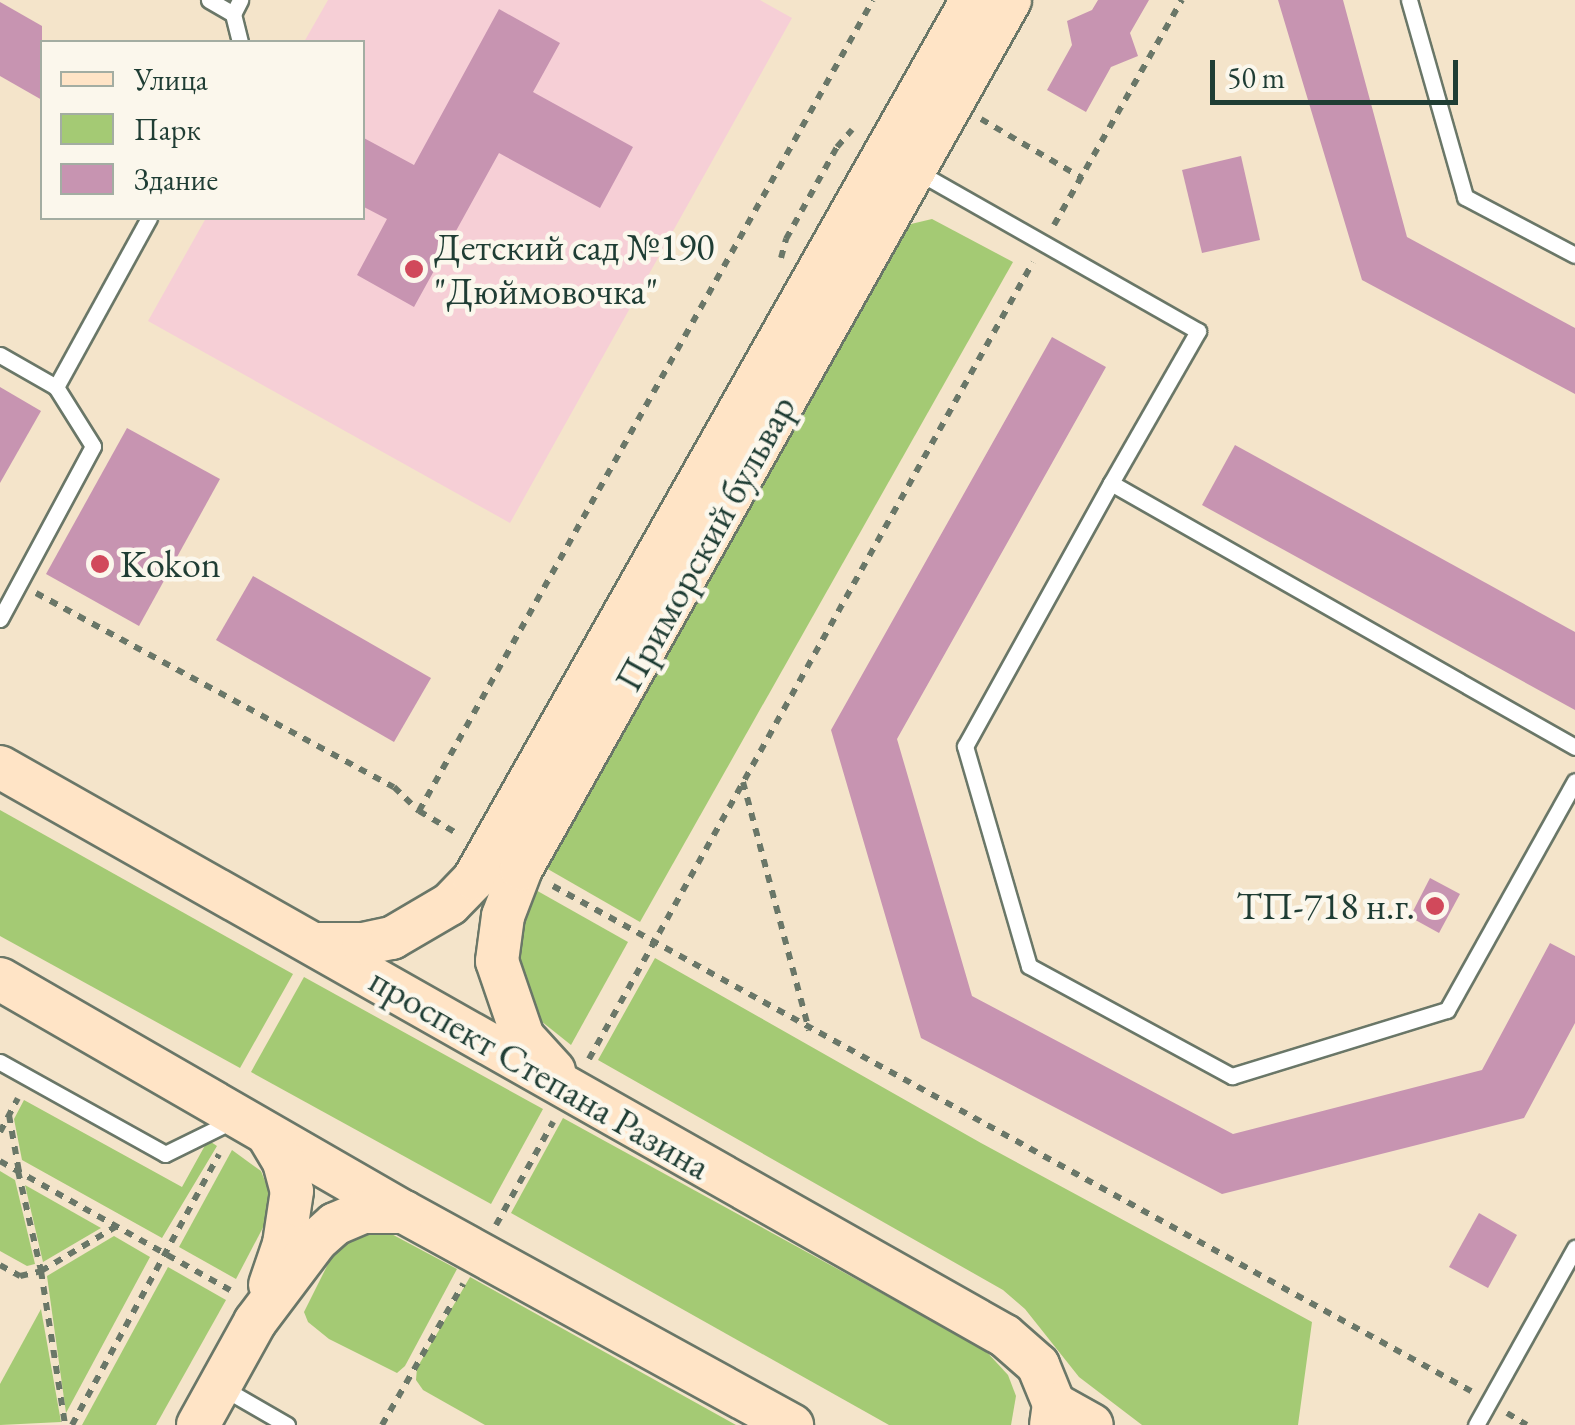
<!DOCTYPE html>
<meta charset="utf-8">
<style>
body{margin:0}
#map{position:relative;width:1575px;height:1425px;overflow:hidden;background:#f4e4ca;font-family:"EB Garamond",serif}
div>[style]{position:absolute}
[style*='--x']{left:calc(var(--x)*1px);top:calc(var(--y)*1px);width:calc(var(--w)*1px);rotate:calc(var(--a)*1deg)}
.built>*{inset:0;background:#f6cfd6}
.green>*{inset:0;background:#a4ca74}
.building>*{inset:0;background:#c794b1}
.path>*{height:6px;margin-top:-3px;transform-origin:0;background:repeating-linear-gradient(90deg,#6a7768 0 8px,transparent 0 16px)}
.roads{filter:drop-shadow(2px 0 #6a7768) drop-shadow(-2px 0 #6a7768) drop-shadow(0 2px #6a7768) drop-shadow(0 -2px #6a7768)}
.service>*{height:15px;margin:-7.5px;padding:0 7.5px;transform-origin:7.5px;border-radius:7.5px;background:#fff}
.secondary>*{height:42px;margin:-21px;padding:0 21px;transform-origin:21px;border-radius:21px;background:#ffe4c6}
.dots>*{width:28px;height:28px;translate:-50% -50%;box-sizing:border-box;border:5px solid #fbf7ec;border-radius:50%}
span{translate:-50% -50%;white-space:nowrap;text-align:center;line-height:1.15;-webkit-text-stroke:9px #fbf7ec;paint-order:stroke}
.poi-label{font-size:38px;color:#1f3d34}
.left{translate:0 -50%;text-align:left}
.right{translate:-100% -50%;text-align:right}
.street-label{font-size:38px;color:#1f3d34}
.legend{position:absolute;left:40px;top:40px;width:325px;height:180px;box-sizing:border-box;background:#fbf7ec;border:2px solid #a3ada2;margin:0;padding:12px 18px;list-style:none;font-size:30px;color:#1f3d34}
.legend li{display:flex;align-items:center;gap:20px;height:50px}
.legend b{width:50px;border:2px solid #a3ada2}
.scale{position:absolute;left:1210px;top:60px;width:248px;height:45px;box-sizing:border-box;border:5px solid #1f3d34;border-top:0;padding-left:12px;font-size:30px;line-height:35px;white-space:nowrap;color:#1f3d34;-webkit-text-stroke:8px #fbf7ec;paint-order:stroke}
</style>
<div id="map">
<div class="built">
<div style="clip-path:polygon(328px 0,760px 0,792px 18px,510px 523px,148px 321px,206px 218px,362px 218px,362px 42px,304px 42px)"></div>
</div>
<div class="green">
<div style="clip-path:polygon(932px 219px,1013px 262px,640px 922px,546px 868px,903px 234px,911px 224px)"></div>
<div style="clip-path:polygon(0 810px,293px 974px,240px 1068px,0 936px)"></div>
<div style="clip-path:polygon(534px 889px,628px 942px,571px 1045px,531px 1013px,514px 948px)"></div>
<div style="clip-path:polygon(655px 958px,981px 1143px,1312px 1322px,1298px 1425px,1142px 1425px,1079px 1377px,1025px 1309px,1003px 1290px,598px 1060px)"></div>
<div style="clip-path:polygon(304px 977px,543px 1109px,491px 1204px,251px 1072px)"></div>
<div style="clip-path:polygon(24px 1100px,182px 1187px,208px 1140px,217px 1146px,162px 1238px,22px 1160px,14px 1119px)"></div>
<div style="clip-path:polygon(563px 1118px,985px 1350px,1008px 1375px,1016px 1396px,1011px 1425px,889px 1425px,511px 1213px)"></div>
<div style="clip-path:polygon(232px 1150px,261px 1171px,272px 1199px,269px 1216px,236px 1279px,179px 1247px)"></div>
<div style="clip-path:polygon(0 1171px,15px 1180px,35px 1264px,27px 1266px,0 1251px)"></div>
<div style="clip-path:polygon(25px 1185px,101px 1228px,43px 1262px)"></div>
<div style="clip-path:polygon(384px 1230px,457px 1269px,405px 1366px,397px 1373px,329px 1339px,308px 1322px,304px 1312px,333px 1254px,358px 1235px)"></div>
<div style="clip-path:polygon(114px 1236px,150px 1257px,66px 1413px,47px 1276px)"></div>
<div style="clip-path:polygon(168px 1267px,226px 1300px,156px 1425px,82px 1425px)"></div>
<div style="clip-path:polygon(470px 1277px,736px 1425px,485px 1425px,423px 1390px,416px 1380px,417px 1368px)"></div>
<div style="clip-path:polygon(41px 1309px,61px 1422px,0 1425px,0 1384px)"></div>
</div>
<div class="building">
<div style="clip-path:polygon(1098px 0,1149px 0,1130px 33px,1138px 56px,1111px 67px,1086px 112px,1047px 90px,1072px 45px,1067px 21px,1092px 10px)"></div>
<div style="clip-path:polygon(1278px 0,1343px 0,1407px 237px,1575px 328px,1575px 394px,1362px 280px)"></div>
<div style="clip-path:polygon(0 2px,42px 26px,42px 100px,0 76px)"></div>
<div style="clip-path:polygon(499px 9px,560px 43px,533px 92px,633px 147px,600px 208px,499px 153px,414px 307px,357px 275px,387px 219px,362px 206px,362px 137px,414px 165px)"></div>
<div style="clip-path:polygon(1241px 156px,1260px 240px,1202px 253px,1182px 170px)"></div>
<div style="clip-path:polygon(1052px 337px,1106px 367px,897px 739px,972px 996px,1233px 1134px,1482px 1070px,1550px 943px,1575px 956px,1575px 1023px,1524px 1118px,1222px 1194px,921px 1038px,831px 730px)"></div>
<div style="clip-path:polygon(0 387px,41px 411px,0 483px)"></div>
<div style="clip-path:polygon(127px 428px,220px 479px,139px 626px,46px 574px)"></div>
<div style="clip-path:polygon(1235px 445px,1575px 632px,1575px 710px,1202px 505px)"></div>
<div style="clip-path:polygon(253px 576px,431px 678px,394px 742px,216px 640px)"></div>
<div style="clip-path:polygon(1430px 878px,1460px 894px,1439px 933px,1410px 917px)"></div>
<div style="clip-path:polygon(1479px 1213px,1517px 1235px,1488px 1288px,1449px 1267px)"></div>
</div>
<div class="path">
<div style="--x:981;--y:119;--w:117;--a:30.3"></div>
<div style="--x:1054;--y:225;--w:259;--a:-60.4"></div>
<div style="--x:781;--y:258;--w:20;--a:-75"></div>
<div style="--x:786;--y:239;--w:105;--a:-61"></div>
<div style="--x:837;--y:147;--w:23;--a:-49"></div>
<div style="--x:36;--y:593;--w:407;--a:28.5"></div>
<div style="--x:394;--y:787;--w:35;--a:44"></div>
<div style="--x:419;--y:811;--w:45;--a:30.5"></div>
<div style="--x:743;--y:782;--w:257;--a:75.1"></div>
<div style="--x:419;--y:811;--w:929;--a:-60.76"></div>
<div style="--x:553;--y:886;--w:1048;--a:28.82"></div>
<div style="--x:589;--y:1059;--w:912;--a:-60.88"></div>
<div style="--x:9;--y:1115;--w:58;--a:80"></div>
<div style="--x:0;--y:1132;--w:38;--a:-62"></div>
<div style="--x:0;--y:1161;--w:264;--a:29.3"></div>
<div style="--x:18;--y:1171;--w:103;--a:77"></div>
<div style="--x:41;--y:1271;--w:156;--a:81.1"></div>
<div style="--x:496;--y:1225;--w:118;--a:-61"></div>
<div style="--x:0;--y:1265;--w:23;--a:29"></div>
<div style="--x:20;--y:1276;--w:22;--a:-13"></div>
<div style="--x:41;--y:1271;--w:86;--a:-30.7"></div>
<div style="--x:1507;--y:1413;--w:23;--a:31"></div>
<div style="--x:72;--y:1425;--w:308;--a:-61.5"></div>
<div style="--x:382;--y:1425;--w:163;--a:-60.1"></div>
</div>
<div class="roads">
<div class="service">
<div style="--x:209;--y:0;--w:28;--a:30"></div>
<div style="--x:1409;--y:0;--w:205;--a:74.1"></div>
<div style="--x:1465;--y:197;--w:124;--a:27.8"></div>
<div style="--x:240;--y:42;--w:29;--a:-104"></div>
<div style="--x:233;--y:14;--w:16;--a:-63"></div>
<div style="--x:918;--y:172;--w:322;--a:29.6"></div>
<div style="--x:1198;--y:331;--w:175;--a:119.8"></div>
<div style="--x:1111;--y:483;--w:534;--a:29.64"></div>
<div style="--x:0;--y:355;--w:64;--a:29.7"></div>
<div style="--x:1111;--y:483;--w:301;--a:119"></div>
<div style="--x:965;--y:746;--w:229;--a:73.8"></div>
<div style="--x:1029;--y:966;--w:231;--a:28.5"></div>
<div style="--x:1232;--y:1076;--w:225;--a:-17.1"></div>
<div style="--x:1447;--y:1010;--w:262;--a:-60.8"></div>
<div style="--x:0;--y:619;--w:196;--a:-61.7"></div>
<div style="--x:93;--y:446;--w:70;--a:-122.1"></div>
<div style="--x:56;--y:387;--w:193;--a:-61.2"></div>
<div style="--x:0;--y:1062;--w:189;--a:29.1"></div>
<div style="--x:165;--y:1154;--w:77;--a:-26.2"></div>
<div style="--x:223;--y:1388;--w:74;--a:30"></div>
<div style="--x:1476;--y:1425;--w:203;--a:-60.8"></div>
</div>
<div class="secondary">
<div style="--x:0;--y:767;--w:1155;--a:29.52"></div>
<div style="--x:1005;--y:1336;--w:44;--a:41.3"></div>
<div style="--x:1038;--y:1365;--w:42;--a:67.7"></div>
<div style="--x:1054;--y:1404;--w:21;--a:98"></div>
<div style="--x:316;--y:944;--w:47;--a:0"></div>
<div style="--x:363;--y:944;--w:30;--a:-12"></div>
<div style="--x:392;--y:938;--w:67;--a:-30.4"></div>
<div style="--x:450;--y:904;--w:35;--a:-46"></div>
<div style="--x:474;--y:879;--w:1010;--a:-60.47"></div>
<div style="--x:0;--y:979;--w:466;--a:30"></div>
<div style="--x:404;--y:1212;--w:443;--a:28.8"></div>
<div style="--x:554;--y:1071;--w:46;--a:-132.4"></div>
<div style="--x:523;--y:1037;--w:80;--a:-108.9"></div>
<div style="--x:497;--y:961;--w:45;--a:-82.4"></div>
<div style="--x:503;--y:916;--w:50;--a:-69"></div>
<div style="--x:521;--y:869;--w:997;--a:-60.63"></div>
<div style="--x:268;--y:1135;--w:31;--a:59"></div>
<div style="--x:284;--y:1162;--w:30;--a:75"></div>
<div style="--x:292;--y:1191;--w:54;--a:98.6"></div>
<div style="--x:284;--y:1244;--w:43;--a:108.9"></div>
<div style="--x:1054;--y:1404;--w:43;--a:28.9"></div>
<div style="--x:198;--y:1425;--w:118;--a:-61"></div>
<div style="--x:255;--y:1322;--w:101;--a:-53"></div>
<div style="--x:316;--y:1241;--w:25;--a:-42"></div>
<div style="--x:335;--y:1224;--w:30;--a:-23"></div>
<div style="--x:363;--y:1212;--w:41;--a:0"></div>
</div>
</div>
<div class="dots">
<div style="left:414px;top:269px;background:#d1495b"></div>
<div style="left:100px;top:564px;background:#d1495b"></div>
<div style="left:1435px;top:906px;background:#d1495b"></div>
</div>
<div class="poi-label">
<span class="left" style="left:434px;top:269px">Детский сад №190<br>"Дюймовочка"</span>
<span class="left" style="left:120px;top:564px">Kokon</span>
<span class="right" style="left:1415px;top:906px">ТП-718 н.г.</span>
</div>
<div class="street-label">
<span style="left:705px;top:543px;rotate:-61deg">Приморский бульвар</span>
<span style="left:540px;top:1073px;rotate:30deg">проспект Степана Разина</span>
</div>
<ul class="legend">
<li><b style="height:12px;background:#ffe4c6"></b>Улица</li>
<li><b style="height:28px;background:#a4ca74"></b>Парк</li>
<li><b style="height:28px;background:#c794b1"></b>Здание</li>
</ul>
<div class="scale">50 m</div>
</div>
